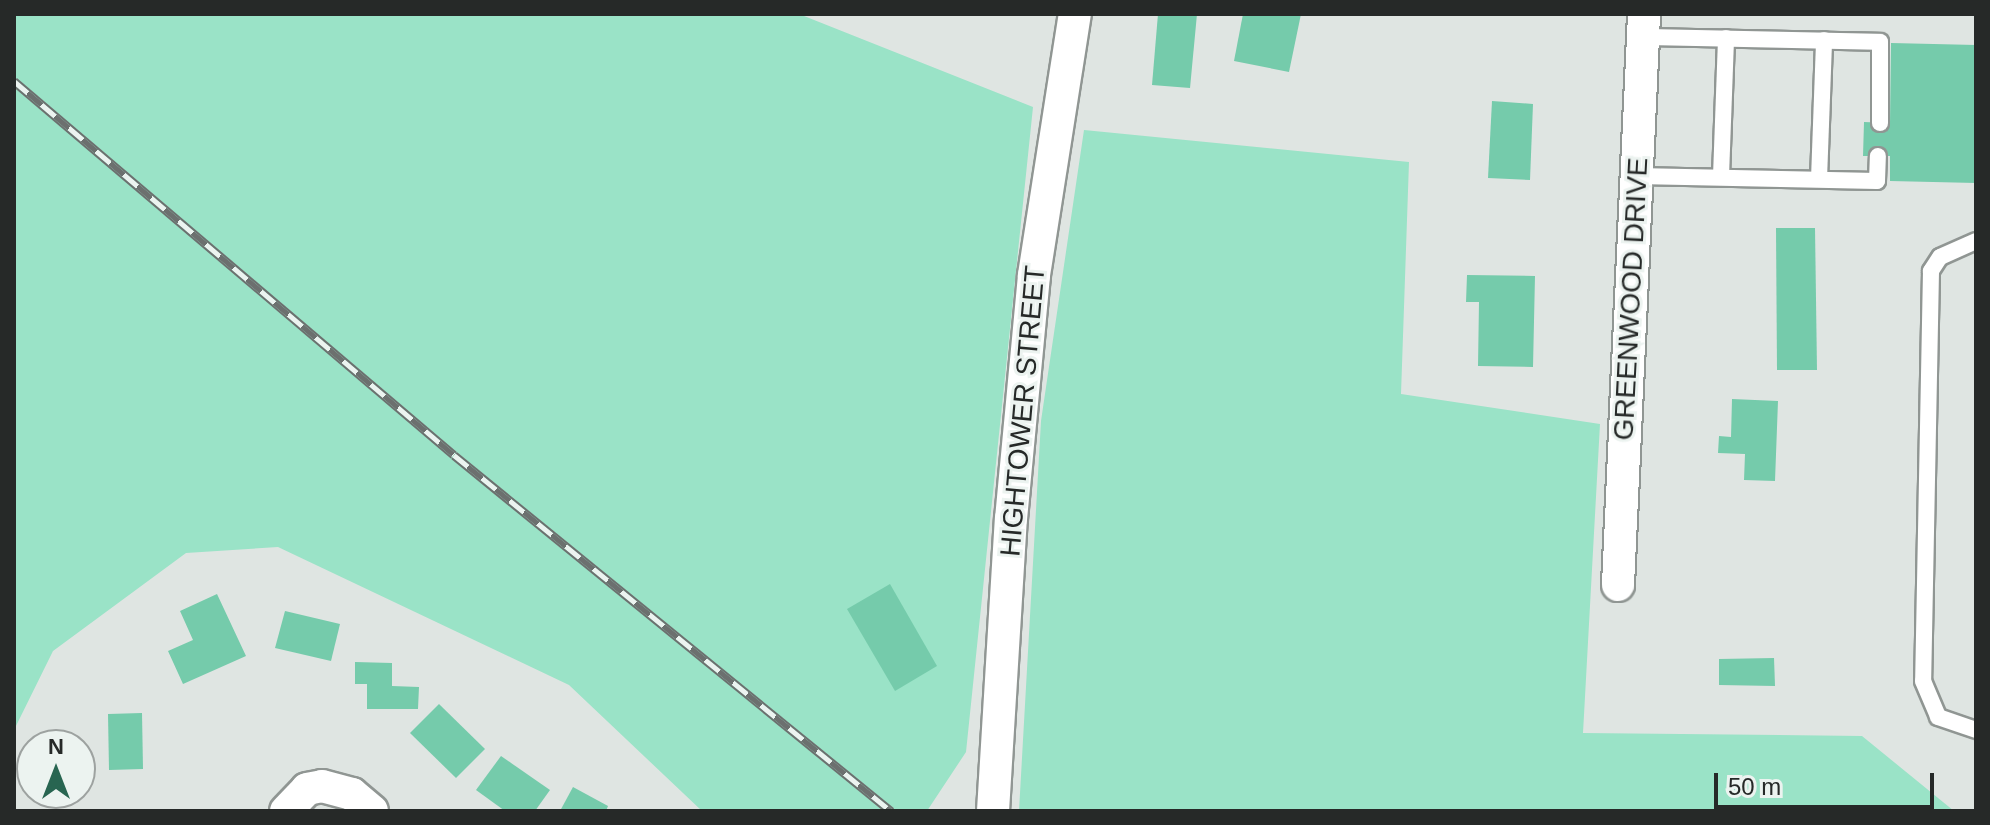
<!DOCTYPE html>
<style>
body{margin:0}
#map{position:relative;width:1990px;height:825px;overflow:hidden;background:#dfe5e2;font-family:Arial,sans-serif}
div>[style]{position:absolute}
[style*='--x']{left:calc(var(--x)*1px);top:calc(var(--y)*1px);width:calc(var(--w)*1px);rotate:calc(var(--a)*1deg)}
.green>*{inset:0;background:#9ae3c7}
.building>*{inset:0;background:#75cbab}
.roads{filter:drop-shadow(2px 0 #909693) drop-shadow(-2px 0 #909693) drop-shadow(0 2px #909693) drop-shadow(0 -2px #909693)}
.service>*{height:16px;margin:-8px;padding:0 8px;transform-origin:8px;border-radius:8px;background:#fff}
.minor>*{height:32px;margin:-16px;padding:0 16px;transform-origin:16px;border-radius:16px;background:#fff}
.rail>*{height:9px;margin-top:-4.5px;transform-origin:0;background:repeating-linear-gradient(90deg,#ecf3f0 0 18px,#6c706f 0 36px);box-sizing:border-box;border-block:2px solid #6c706f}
span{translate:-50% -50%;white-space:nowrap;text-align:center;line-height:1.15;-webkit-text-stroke:6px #ecf3f0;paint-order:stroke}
.street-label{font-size:28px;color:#262928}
.frame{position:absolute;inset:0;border:16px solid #262928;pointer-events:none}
.north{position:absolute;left:16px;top:729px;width:80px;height:80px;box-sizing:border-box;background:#ecf3f0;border:2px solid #9da2a0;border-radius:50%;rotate:0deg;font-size:22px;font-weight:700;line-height:32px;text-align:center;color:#262928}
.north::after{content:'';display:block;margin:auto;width:28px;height:36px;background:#286551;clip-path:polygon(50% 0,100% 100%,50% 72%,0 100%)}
.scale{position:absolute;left:1714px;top:773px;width:220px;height:36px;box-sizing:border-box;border:4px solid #262928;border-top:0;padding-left:10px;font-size:24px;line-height:28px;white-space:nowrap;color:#262928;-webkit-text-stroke:6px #ecf3f0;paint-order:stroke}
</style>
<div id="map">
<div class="green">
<div style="clip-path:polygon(14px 14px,799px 14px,1033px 107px,966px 752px,927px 811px,702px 811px,569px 685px,278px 547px,186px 553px,53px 651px,14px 730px)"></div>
<div style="clip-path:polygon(1084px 130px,1409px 162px,1401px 394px,1600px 424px,1583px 733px,1862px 736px,1954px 811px,1019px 811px,1041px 421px)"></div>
</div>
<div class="building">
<div style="clip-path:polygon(1158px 14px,1197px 14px,1190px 88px,1152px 85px)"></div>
<div style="clip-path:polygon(1243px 14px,1301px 14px,1289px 72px,1234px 61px)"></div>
<div style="clip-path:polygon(1891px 43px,1976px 45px,1976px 183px,1890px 181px,1890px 156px,1863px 156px,1864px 122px,1890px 123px)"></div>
<div style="clip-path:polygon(1492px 101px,1533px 104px,1530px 180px,1488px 178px)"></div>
<div style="clip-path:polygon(1776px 228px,1815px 228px,1817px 370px,1777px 370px)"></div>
<div style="clip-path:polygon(1467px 275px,1535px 276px,1533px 367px,1478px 366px,1479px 302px,1466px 302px)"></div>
<div style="clip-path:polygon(1732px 399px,1778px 401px,1775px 481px,1744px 480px,1745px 454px,1718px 453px,1719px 436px,1731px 437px)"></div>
<div style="clip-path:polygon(890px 584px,937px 666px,895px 691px,847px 609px)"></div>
<div style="clip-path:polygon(217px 594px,246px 656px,183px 684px,168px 651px,193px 640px,180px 611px)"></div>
<div style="clip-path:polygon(285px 611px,340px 624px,331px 661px,275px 648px)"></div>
<div style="clip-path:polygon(1774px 658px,1775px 686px,1719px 685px,1719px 659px)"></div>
<div style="clip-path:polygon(355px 662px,392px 663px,392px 686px,419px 687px,418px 709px,367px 709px,367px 684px,355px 684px)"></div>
<div style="clip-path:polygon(439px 704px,485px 749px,456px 778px,410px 733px)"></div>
<div style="clip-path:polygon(142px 713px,143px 769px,109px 770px,108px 714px)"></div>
<div style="clip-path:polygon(501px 756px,550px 790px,535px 811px,505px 811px,476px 790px)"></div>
<div style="clip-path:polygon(573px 787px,608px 806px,606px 811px,560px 811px)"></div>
</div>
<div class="roads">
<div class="service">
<div style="--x:1644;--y:37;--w:236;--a:1.2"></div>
<div style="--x:1880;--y:42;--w:81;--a:90"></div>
<div style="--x:1637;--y:176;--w:240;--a:1.2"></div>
<div style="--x:1877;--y:181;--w:25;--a:-88"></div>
<div style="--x:1721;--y:176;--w:138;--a:-87.9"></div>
<div style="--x:1819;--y:179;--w:139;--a:-87.9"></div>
<div style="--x:1976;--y:241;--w:39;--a:156"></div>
<div style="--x:1940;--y:257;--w:17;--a:123"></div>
<div style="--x:1931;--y:271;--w:410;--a:91.1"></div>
<div style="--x:1923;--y:681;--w:39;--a:67"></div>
<div style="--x:1938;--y:717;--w:40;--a:18.9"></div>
</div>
<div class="minor">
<div style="--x:1618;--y:585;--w:572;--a:-87.39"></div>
<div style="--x:286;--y:811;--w:30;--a:-46"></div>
<div style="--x:307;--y:789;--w:15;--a:-11"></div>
<div style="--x:322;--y:786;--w:31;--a:15"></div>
<div style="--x:352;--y:794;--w:26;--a:40"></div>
<div style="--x:993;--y:811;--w:293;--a:-86.5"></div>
<div style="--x:1011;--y:519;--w:245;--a:-84.6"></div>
<div style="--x:1034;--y:275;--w:264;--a:-81.1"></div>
</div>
</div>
<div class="rail">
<div style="--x:14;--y:81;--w:577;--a:40.36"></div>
<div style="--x:454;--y:455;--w:564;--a:39.17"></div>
</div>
<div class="street-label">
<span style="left:1631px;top:299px;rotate:-87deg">GREENWOOD DRIVE</span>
<span style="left:1023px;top:411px;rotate:-85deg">HIGHTOWER STREET</span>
</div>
<div class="frame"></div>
<div class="north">N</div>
<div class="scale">50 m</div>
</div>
